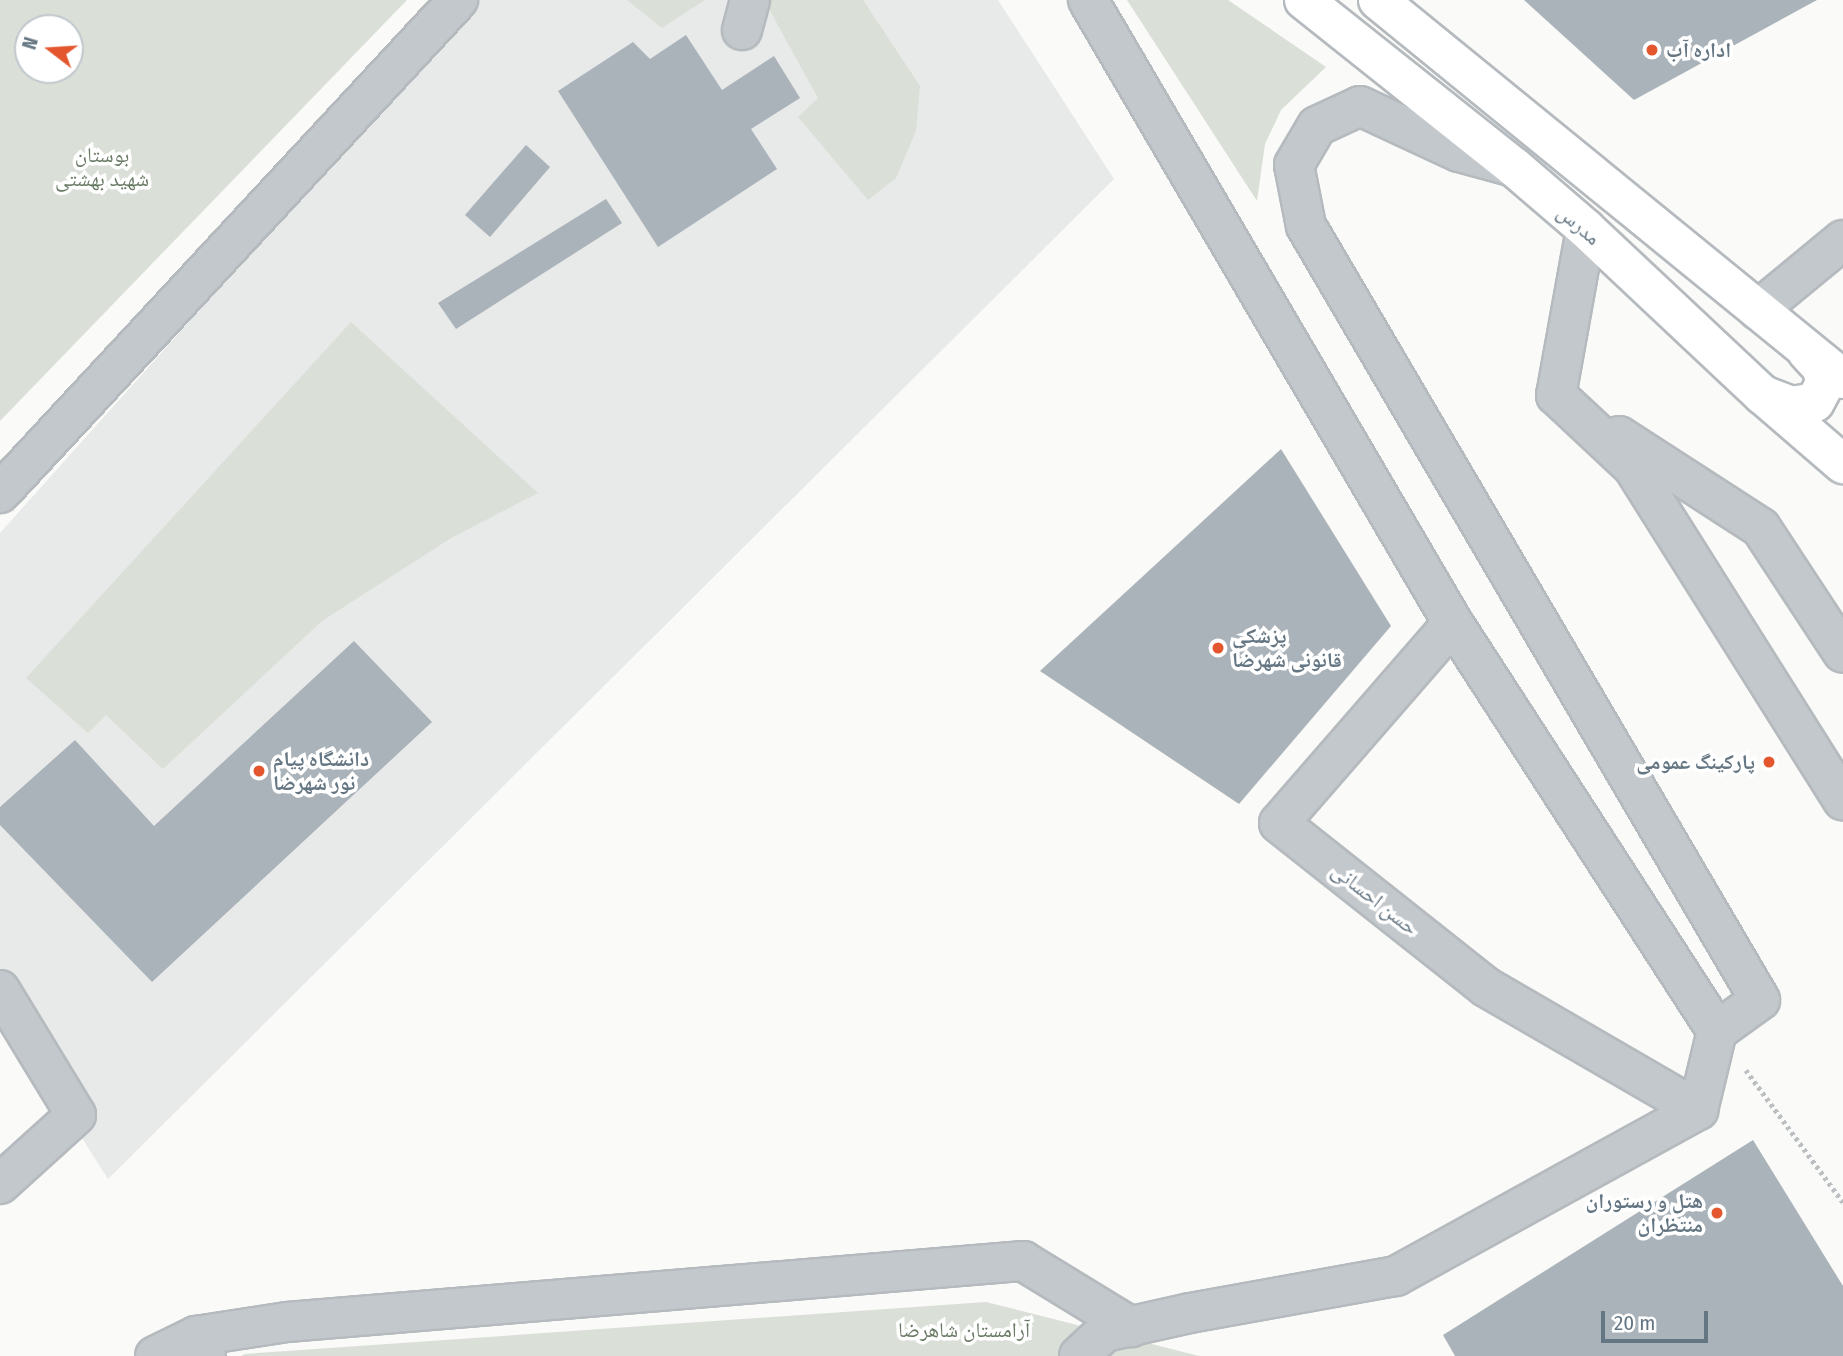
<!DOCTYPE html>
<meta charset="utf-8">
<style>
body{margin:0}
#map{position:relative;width:1843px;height:1356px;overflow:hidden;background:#fafaf8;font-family:"Fira Sans Condensed","Noto Naskh Arabic",sans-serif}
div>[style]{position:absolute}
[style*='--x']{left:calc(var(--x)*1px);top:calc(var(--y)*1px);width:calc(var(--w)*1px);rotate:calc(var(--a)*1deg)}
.built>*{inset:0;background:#e8e9e9}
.green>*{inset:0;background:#dadfd7}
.building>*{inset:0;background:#aab3b9}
.path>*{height:4.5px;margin-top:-2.25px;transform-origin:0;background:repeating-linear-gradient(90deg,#bbbfc2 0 3.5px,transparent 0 7px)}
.roads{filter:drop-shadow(2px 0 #b5babe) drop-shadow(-2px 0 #b5babe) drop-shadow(0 2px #b5babe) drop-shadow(0 -2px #b5babe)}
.minor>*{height:38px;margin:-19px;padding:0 19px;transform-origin:19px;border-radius:19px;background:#c3c8cc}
.major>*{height:38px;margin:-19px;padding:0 19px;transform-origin:19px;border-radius:19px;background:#fff}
.dots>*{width:19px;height:19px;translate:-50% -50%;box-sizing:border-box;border:4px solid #fff;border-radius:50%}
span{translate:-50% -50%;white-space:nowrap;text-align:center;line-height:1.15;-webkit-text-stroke:7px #fff;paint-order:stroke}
.poi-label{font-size:21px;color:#657683;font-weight:700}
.left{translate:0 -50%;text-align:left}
.right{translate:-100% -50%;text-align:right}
.park-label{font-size:21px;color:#687a64}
.street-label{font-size:21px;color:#657683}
.north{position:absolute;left:14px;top:14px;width:70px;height:70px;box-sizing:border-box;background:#fff;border:2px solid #c1c8cd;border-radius:50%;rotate:287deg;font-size:19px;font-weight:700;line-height:28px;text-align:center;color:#657683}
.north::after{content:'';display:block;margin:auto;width:24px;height:32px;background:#e4572e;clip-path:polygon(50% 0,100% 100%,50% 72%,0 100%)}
.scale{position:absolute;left:1601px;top:1311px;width:107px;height:32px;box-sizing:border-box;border:4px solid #657683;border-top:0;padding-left:9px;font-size:21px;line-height:24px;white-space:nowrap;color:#657683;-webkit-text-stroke:5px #fff;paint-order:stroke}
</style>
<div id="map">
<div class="built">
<div style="clip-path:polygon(477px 0,998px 0,1114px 179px,108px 1179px,0 1009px,0 533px)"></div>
</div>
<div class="green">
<div style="clip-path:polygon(evenodd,0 0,407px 0,0 421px,0 0,28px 28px,70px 28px,70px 70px,28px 70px,28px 28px)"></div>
<div style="clip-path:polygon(627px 0,705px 0,662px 28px)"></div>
<div style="clip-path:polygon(764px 0,863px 0,920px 86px,916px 131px,896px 178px,868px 200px,798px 117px,818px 98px)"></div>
<div style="clip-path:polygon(1127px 0,1228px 0,1326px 67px,1281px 110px,1265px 144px,1257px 201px)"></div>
<div style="clip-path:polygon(351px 322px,538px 493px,451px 538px,322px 621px,163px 769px,106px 715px,88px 733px,26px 678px)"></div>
<div style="clip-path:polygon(986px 1302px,1199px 1356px,241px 1356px,245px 1354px)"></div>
</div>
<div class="building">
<div style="clip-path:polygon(1524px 0,1817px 0,1634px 100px)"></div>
<div style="clip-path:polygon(686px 35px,722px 90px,774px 56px,800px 98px,751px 129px,777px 169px,658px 247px,558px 91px,633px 42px,650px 59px)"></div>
<div style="clip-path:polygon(526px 145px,550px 167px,490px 237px,465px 215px)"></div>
<div style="clip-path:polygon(606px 199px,622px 223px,456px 329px,438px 303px)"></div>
<div style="clip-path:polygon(1281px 449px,1391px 626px,1239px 804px,1040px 671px)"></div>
<div style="clip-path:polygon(354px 641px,432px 722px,152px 982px,0 825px,0 807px,75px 740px,154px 826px)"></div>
<div style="clip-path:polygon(1753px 1140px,1843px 1286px,1843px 1356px,1455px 1356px,1443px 1335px)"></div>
</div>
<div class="path">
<div style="--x:1746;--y:1070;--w:164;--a:53.7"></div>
</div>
<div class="roads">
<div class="minor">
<div style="--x:1088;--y:0;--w:722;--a:59.64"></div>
<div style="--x:1453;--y:623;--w:486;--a:57.1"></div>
<div style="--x:742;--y:30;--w:31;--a:-75"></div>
<div style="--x:1586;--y:229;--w:169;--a:100.2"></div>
<div style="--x:1556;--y:395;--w:105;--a:43.1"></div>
<div style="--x:1633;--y:467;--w:394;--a:57.8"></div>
<div style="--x:1758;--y:310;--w:110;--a:-39.5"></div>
<div style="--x:1619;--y:436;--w:169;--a:32.9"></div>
<div style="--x:1761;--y:528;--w:149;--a:56.7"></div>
<div style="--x:0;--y:493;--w:673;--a:-47.11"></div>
<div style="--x:1453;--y:623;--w:265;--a:131"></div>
<div style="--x:1279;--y:823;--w:264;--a:38.4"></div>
<div style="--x:1486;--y:987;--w:245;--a:30.1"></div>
<div style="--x:0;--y:990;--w:146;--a:58.7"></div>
<div style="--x:76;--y:1115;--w:103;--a:137.8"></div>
<div style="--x:155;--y:1356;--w:46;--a:-26"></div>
<div style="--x:206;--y:1356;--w:22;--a:-117"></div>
<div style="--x:196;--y:1336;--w:92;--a:-8.7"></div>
<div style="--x:287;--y:1322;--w:739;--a:-4.74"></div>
<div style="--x:1023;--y:1261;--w:127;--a:31.4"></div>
<div style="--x:1079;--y:1356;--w:35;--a:-43"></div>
<div style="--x:1105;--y:1332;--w:87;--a:-12.6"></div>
<div style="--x:1190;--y:1313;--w:209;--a:-10.2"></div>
<div style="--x:1396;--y:1276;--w:345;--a:-28.8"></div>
<div style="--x:1698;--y:1110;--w:81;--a:-76.5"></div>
<div style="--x:1717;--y:1031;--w:53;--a:-35.8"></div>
<div style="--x:1760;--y:1000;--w:897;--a:-120.39"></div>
<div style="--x:1306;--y:226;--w:62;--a:-101.1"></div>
<div style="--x:1294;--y:165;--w:45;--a:-59.5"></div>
<div style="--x:1317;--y:126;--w:47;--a:-24.9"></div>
<div style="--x:1360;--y:106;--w:109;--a:24.9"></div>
<div style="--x:1459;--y:152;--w:57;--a:15.3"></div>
</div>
<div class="major">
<div style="--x:1304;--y:0;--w:268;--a:38.5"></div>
<div style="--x:1514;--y:167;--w:95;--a:40.7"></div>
<div style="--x:1586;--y:229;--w:243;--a:43.2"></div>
<div style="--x:1763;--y:395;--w:106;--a:40.8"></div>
<div style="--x:1378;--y:0;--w:600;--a:39.18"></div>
<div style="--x:1763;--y:395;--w:30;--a:21"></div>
<div style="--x:1791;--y:406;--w:24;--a:-9"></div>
<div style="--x:1815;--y:402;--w:21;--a:-62"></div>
<div style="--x:1825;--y:383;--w:15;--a:-101"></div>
<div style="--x:1822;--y:368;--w:22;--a:-133"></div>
</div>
</div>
<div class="dots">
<div style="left:1652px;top:50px;background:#e4572e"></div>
<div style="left:1218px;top:648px;background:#e4572e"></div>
<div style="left:1769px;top:762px;background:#e4572e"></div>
<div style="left:259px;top:771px;background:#e4572e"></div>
<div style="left:1717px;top:1213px;background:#e4572e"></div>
</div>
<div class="poi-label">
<span class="left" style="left:1666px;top:50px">اداره آب</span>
<span class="left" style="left:1232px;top:648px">پزشکی<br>قانونی شهرضا</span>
<span class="left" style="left:273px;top:771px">دانشگاه پیام<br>نور شهرضا</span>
<span class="right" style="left:1755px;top:762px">پارکینگ عمومی</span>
<span class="right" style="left:1703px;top:1213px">هتل و رستوران<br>منتظران</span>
</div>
<div class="park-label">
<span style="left:102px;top:167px">بوستان<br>شهید بهشتی</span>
<span style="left:964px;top:1330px">آرامستان شاهرضا</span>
</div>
<div class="street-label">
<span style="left:1579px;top:225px;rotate:41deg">مدرس</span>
<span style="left:1375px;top:899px;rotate:38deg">حسن احسانی</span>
</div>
<div class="north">N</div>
<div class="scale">20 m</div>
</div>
